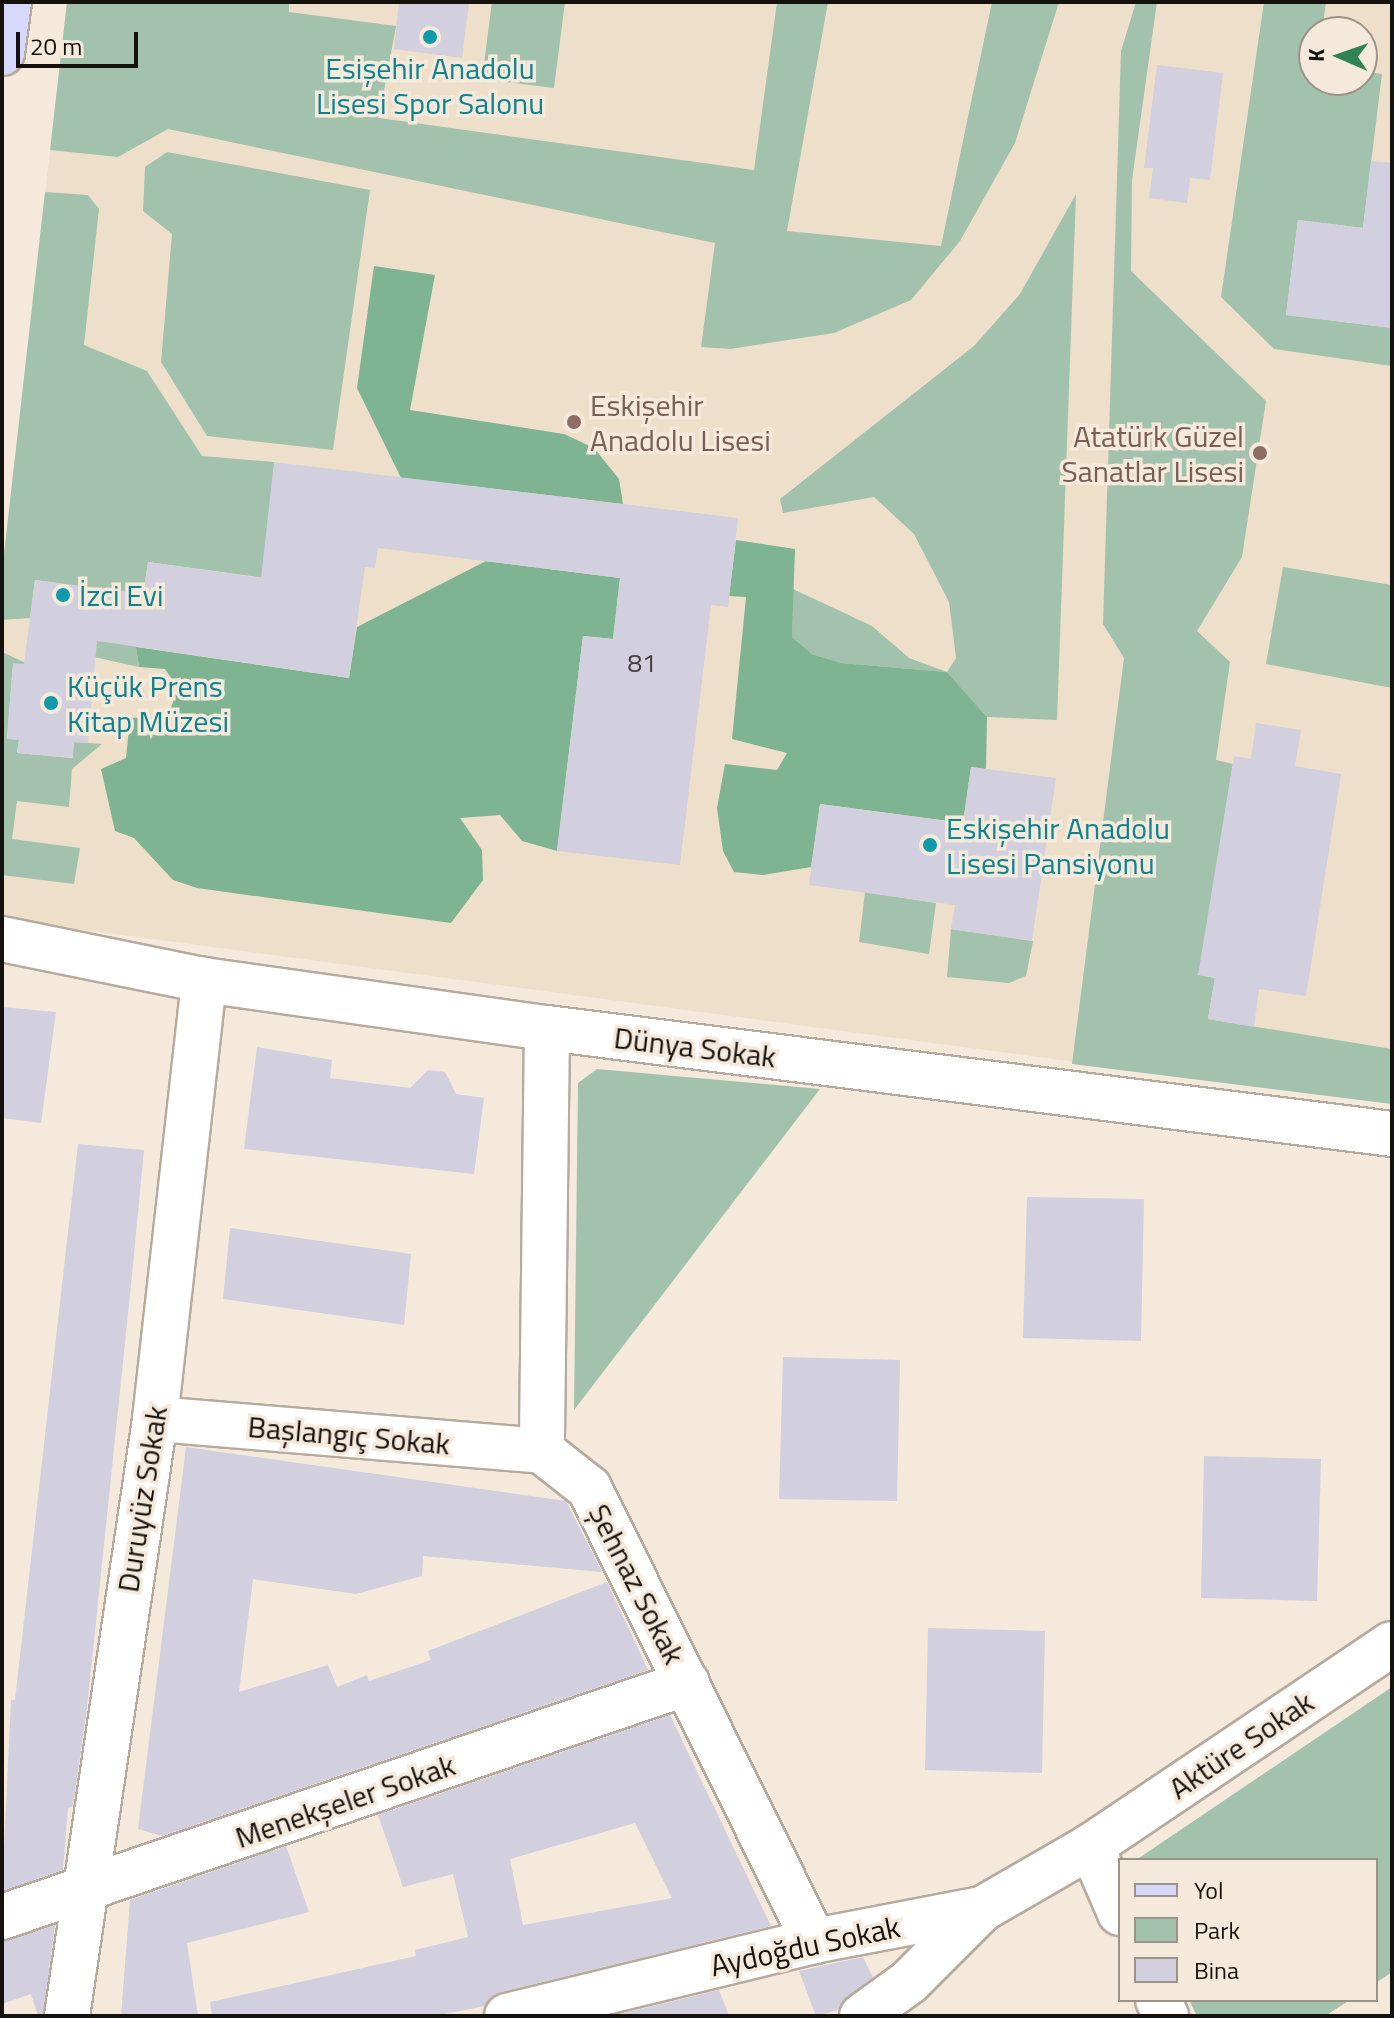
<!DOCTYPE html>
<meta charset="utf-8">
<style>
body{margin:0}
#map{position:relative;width:1394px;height:2018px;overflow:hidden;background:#f4e9db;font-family:"Titillium Web",sans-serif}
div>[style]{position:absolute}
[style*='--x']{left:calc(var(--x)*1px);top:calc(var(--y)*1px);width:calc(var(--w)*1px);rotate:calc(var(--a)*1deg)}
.built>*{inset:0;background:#eedfca}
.green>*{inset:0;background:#a2c2ad}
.forest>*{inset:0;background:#7eb491}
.building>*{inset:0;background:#d2cfdf}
.roads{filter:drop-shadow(2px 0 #b5aa9d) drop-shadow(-2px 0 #b5aa9d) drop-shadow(0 2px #b5aa9d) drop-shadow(0 -2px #b5aa9d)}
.minor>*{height:44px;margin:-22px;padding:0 22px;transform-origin:22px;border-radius:22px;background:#fff}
.primary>*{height:44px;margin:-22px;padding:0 22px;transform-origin:22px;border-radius:22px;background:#d7d8fb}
.dots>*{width:22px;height:22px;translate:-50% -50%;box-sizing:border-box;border:4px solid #f4e9db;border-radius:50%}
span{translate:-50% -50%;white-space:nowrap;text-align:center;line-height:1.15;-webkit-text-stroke:7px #f4e9db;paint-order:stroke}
.number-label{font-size:26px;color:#444041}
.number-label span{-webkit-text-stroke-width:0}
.culture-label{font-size:30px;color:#0d838f}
.left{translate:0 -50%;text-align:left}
.education-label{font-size:30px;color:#785e54}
.right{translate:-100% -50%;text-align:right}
.street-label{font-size:30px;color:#15110c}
.frame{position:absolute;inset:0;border:4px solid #15110c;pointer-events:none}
.legend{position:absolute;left:1118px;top:1858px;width:260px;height:144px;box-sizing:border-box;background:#f4e9db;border:2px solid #9b9388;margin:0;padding:10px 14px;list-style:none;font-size:24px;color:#15110c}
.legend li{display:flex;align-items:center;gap:16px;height:40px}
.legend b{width:40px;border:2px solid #9b9388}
.north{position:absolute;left:1298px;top:16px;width:80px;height:80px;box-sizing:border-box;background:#f4e9db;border:2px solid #9b9388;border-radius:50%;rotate:272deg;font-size:22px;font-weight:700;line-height:32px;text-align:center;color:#15110c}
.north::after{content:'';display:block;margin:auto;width:28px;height:36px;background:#318354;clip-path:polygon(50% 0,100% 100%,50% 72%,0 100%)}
.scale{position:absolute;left:16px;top:32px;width:122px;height:36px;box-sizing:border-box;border:4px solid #15110c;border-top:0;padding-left:10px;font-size:24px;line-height:28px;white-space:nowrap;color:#15110c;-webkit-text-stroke:6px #f4e9db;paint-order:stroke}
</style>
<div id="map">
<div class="built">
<div style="clip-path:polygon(evenodd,67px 2px,1392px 2px,1392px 1104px,2px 919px,2px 572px,67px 2px,1314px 32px,1362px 32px,1362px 80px,1314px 80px,1314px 32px)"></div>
</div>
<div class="green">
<div style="clip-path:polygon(67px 2px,289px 2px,289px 12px,396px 26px,379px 118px,754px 170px,777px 2px,828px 2px,787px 231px,941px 246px,992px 2px,1059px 2px,1015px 143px,960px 241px,911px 300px,834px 333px,730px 349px,701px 347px,715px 243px,168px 129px,118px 157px,50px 150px)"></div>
<div style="clip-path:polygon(492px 2px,565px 2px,554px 88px,482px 79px)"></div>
<div style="clip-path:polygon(1136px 2px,1157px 2px,1132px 180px,1131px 271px,1266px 401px,1242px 557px,1197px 631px,1230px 662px,1216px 760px,1233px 764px,1199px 975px,1215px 978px,1208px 1019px,1392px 1049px,1392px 1104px,1072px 1064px,1124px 658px,1103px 624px,1121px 51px)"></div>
<div style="clip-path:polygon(1264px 2px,1326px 2px,1322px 32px,1314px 32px,1314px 80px,1362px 80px,1362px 71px,1382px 74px,1363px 228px,1298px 220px,1286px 315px,1392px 328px,1392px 366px,1274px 349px,1221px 297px)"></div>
<div style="clip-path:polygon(167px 152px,370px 190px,333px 450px,207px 436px,161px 362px,172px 234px,143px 211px,145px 167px)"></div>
<div style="clip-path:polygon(45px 192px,88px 195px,99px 209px,84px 345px,147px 371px,202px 456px,274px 462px,279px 580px,148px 562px,136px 647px,139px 667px,94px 657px,94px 588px,35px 580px,30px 618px,2px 620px,2px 572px)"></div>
<div style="clip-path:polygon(1076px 194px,1057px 720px,987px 717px,947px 672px,841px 663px,812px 654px,792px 637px,793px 589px,872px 626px,909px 658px,947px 672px,956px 658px,949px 602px,914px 534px,874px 497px,783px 513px,780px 499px,974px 346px,1020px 294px)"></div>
<div style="clip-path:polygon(1283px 567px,1392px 585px,1392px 688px,1266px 664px)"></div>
<div style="clip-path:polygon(2px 652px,28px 664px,13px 664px,7px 738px,19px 740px,17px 753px,72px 758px,74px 742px,102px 744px,72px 769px,69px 807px,17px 801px,12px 839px,80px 848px,74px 884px,2px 875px)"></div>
<div style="clip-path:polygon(865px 892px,936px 903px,929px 954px,859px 942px)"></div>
<div style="clip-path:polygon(951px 929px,1033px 941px,1026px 976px,1009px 983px,947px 977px)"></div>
<div style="clip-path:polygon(597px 1069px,820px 1089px,574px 1410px,578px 1083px)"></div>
<div style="clip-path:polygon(1392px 1687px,1392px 1972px,1376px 1983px,1376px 1860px,1136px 1860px)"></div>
<div style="clip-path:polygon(1189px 2000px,1350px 2000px,1325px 2016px,1197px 2016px)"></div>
</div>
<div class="forest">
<div style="clip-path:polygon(374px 266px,435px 275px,410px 410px,564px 434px,594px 448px,619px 479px,623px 504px,401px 478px,357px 388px)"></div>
<div style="clip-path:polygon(736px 540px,795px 549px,792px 637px,812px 654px,841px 663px,947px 672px,987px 717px,986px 769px,971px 767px,963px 823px,820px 804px,811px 867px,763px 875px,734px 872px,723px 851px,717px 808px,725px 764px,777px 770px,787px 753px,732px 739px,746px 597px,729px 596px)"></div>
<div style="clip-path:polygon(486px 561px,620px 578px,613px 639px,583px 636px,557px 851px,522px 841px,500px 815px,460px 818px,482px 850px,483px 880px,451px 923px,197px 888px,173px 880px,134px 838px,115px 831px,101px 769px,126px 758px,130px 718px,168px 716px,178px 688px,165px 669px,139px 667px,136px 647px,349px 678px,357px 627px)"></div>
</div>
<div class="building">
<div style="clip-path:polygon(399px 2px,469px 2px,462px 58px,394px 49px)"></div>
<div style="clip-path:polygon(1157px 65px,1223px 73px,1210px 180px,1190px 178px,1187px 203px,1149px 198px,1153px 168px,1144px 168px)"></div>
<div style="clip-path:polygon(1371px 161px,1392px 163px,1392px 328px,1286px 315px,1298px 220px,1363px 228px)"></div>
<div style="clip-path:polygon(274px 462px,738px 518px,728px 607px,711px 605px,680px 865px,557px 851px,583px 636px,613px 639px,620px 578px,378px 548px,375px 568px,365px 567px,349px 678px,97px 641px,88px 743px,74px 742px,73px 758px,17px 753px,19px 740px,7px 739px,13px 663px,24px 664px,35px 580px,143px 594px,148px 562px,261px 578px)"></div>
<div style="clip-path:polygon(1256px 723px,1301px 730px,1295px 766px,1341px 774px,1306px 996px,1259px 989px,1254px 1027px,1208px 1019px,1215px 978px,1198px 975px,1234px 756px,1251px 759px)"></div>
<div style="clip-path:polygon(971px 767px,1056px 778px,1032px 941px,951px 929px,955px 905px,809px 885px,820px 804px,963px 823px)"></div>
<div style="clip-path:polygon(2px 1007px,56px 1012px,41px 1123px,2px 1118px)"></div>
<div style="clip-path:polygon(257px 1047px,332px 1060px,330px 1078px,410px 1088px,428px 1070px,445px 1072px,456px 1094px,484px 1098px,474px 1174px,244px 1149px)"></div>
<div style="clip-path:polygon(78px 1144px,144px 1150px,131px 1285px,87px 1708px,73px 1806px,68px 1808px,63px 1870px,2px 1891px,11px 1700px,15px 1700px)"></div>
<div style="clip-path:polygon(1027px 1197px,1144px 1199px,1141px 1341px,1023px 1338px)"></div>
<div style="clip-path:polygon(230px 1228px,411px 1254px,404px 1325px,223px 1299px)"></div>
<div style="clip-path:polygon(783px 1357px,900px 1360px,897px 1501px,779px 1499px)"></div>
<div style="clip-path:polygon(186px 1447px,566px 1501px,602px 1572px,423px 1556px,422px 1576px,356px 1594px,253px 1579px,239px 1692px,328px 1665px,337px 1687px,367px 1675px,369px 1681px,431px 1660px,428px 1651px,607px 1582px,648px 1670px,162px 1836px,138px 1829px)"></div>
<div style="clip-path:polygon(1204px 1456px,1321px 1459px,1317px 1601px,1201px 1598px)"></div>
<div style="clip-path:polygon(928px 1628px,1045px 1631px,1042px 1773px,925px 1770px)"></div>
<div style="clip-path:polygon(evenodd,670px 1715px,771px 1926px,501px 1992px,485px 2006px,434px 2016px,212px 2016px,210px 2002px,416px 1956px,415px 1950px,468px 1937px,453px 1874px,403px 1887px,378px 1815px,670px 1715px,635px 1823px,672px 1898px,523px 1925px,510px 1859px,635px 1823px)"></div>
<div style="clip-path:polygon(286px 1846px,309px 1912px,187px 1943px,198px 2016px,121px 2016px,130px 1900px)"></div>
<div style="clip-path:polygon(55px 1925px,43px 2016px,38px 2016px,31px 1994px,2px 2004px,2px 1941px)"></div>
<div style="clip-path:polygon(863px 1957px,873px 1978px,838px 2010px,816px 2016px,799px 1971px)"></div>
<div style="clip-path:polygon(719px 1990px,729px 2016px,612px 2016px)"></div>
</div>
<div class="roads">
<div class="minor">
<div style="--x:2;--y:939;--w:206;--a:11.5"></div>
<div style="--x:204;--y:980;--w:346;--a:8"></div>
<div style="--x:547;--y:1028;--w:852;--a:7.15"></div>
<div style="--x:547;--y:1028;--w:423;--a:90.7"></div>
<div style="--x:542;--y:1451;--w:60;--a:38.2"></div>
<div style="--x:589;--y:1488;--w:506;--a:63.59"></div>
<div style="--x:155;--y:1419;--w:388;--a:4.7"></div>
<div style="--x:1091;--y:1846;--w:73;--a:66.6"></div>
<div style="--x:2;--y:1917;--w:724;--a:-18.86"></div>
<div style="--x:1158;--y:2000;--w:18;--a:63"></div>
<div style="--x:67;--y:2016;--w:603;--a:-81.61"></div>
<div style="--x:155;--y:1419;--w:442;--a:-83.6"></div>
<div style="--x:507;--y:2016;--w:316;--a:-13.7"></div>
<div style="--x:814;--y:1941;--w:171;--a:-10.8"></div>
<div style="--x:982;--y:1909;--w:126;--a:-30"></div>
<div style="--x:1091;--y:1846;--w:362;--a:-33.9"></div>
<div style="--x:862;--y:2016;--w:58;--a:-35.9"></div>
<div style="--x:909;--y:1982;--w:103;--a:-45"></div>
</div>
<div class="primary">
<div style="--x:2;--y:53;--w:51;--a:-82.2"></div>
</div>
</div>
<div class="dots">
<div style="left:430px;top:37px;background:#0f9aa8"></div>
<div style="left:574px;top:422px;background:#8d6e63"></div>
<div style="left:1260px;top:453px;background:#8d6e63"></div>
<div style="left:63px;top:595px;background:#0f9aa8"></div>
<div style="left:51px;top:703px;background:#0f9aa8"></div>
<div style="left:930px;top:845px;background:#0f9aa8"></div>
</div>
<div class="number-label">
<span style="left:642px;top:663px">81</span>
</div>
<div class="culture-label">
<span style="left:430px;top:85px">Esişehir Anadolu<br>Lisesi Spor Salonu</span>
<span class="left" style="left:79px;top:595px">İzci Evi</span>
<span class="left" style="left:67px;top:703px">Küçük Prens<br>Kitap Müzesi</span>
<span class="left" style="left:946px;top:845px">Eskişehir Anadolu<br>Lisesi Pansiyonu</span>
</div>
<div class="education-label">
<span class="left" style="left:590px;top:422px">Eskişehir<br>Anadolu Lisesi</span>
<span class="right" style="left:1244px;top:453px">Atatürk Güzel<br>Sanatlar Lisesi</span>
</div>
<div class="street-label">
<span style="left:695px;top:1047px;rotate:7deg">Dünya Sokak</span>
<span style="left:349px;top:1435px;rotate:5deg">Başlangıç Sokak</span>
<span style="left:142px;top:1499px;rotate:-81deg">Duruyüz Sokak</span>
<span style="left:637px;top:1584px;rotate:63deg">Şehnaz Sokak</span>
<span style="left:1241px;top:1745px;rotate:-34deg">Aktüre Sokak</span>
<span style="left:345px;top:1801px;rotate:-19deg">Menekşeler Sokak</span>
<span style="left:805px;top:1946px;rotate:-12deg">Aydoğdu Sokak</span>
</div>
<div class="frame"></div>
<ul class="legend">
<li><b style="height:10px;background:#d7d8fb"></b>Yol</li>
<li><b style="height:22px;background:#a2c2ad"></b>Park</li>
<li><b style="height:22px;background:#d2cfdf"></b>Bina</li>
</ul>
<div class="north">K</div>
<div class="scale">20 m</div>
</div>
